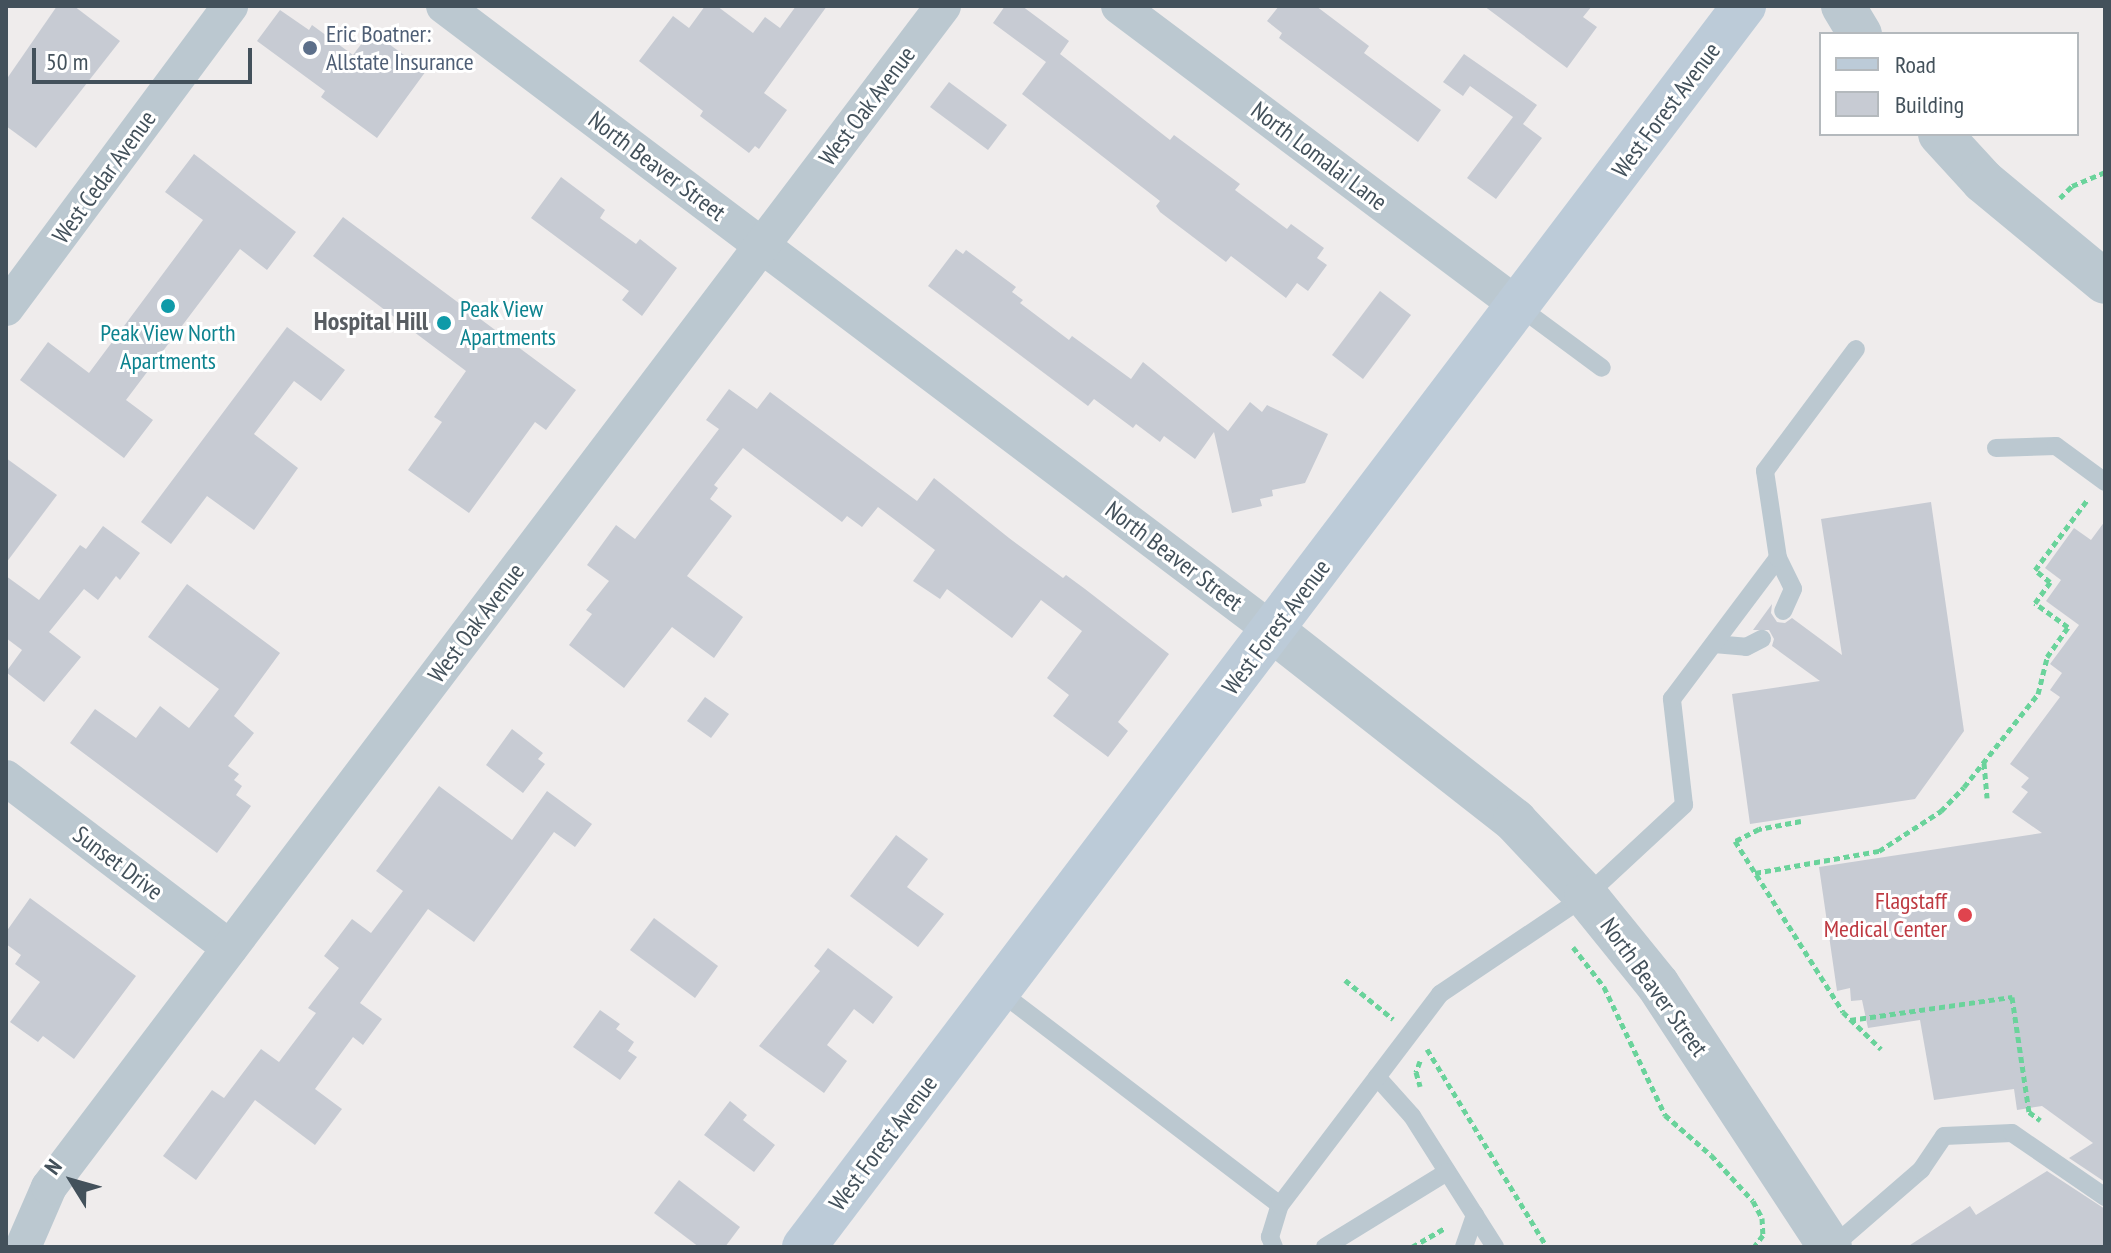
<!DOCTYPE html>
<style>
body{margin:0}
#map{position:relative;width:2111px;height:1253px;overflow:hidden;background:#efecec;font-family:"PT Sans Narrow",sans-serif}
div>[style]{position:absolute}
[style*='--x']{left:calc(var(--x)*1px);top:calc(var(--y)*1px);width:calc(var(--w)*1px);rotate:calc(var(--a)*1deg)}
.building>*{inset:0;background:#c7cbd3}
.path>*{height:5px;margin-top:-2.5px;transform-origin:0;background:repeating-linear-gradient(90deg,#6ad39b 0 6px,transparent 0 10px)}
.service>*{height:18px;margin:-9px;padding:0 9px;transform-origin:9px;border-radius:9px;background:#bbc8d0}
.minor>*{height:36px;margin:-18px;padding:0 18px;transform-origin:18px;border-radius:18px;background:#bbc8d0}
.tertiary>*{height:44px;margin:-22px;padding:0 22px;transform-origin:22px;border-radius:22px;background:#bbc8d0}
.secondary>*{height:44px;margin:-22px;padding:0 22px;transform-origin:22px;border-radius:22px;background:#bccbd8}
.dots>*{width:22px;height:22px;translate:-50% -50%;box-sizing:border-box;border:4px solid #fff;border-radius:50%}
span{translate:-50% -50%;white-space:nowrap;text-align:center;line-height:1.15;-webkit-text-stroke:6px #fff;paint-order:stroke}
.service-label{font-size:24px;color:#4e5e75}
.left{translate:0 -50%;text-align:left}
.street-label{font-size:24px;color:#43515b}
.culture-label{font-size:24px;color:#0d838f}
.health-label{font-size:24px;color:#be3a42}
.right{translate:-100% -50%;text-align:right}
.neighbourhood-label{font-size:26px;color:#585d62;font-weight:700}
.frame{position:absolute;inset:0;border:8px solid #43515b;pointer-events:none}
.legend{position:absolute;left:1819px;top:32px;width:260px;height:104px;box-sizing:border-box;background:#fff;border:2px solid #b4b9bd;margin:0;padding:10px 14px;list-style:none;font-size:24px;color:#43515b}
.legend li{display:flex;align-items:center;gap:16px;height:40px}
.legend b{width:40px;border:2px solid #b4b9bd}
.north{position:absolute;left:32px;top:1141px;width:80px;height:80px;-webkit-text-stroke:6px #fff;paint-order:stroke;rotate:307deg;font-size:22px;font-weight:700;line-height:32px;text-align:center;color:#43515b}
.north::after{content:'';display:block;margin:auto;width:28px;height:36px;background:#43515b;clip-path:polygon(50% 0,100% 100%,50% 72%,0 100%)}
.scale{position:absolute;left:32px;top:48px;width:220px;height:36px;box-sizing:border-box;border:4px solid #43515b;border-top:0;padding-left:10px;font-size:24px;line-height:28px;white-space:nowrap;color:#43515b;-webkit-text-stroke:6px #fff;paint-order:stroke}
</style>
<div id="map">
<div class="building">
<div style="clip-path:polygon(57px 6px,74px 6px,120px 41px,36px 148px,6px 126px,6px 80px)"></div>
<div style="clip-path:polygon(705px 6px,717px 6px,753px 33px,765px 17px,780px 28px,796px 6px,827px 6px,764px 93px,787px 110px,759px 149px,755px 146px,749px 153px,700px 116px,703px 111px,639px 61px,673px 16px,689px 28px)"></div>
<div style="clip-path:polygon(1005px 6px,1022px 6px,1069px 41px,1060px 54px,1170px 140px,1174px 135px,1240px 184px,1235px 190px,1287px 229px,1291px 224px,1324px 248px,1317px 258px,1327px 265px,1308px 291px,1297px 283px,1286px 298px,1231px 256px,1226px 262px,1160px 212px,1156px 206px,1160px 201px,1022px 94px,1046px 62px,993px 23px)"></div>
<div style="clip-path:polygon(1279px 6px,1316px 6px,1369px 46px,1364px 53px,1441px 110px,1418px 142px,1279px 38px,1282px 33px,1267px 21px)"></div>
<div style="clip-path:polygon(1484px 6px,1592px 6px,1583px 17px,1597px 27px,1567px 68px)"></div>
<div style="clip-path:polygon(280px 10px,309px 30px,312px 25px,353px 55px,371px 31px,426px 71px,377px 138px,321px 97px,325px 91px,257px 41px)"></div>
<div style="clip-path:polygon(1464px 54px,1537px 105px,1523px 124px,1542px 138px,1496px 199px,1467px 178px,1513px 117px,1470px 86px,1463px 96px,1443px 82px)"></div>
<div style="clip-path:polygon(949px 82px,1007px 125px,988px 150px,930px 107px)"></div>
<div style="clip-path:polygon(194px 154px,296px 232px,267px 270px,240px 249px,126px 400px,153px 420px,124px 458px,20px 380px,48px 342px,89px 373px,203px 220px,165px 192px)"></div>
<div style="clip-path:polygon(561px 177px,605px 210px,600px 218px,636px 244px,640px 239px,677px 268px,642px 316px,622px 300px,629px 291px,531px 218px)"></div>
<div style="clip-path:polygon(343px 217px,576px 390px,546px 430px,535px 422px,469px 513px,408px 470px,442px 422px,434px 417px,466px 371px,313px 256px)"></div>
<div style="clip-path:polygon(956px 249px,963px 254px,966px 250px,1016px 287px,1012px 292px,1023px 300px,1020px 303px,1069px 340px,1072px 336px,1131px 379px,1143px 362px,1228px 431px,1250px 402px,1262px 412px,1267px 405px,1328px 434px,1305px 483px,1272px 490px,1273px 496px,1260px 499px,1262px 506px,1232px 513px,1214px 432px,1195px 459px,1164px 436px,1160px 442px,1136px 424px,1133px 428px,1094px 399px,1088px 406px,928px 286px)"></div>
<div style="clip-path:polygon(1380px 291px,1411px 315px,1363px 379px,1332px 355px)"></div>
<div style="clip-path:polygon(287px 327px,345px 370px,321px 401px,294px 381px,254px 434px,298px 468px,254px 530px,207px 496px,171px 544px,141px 522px)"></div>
<div style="clip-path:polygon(729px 389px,757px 409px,770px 392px,917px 501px,934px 478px,1009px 538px,1063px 578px,1066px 575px,1085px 589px,1169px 654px,1118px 722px,1128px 731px,1108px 757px,1053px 716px,1069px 695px,1047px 678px,1082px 631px,1041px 600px,1012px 638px,947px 589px,940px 599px,913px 581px,935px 550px,878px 507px,862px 527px,847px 516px,842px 522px,743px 448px,714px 485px,718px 488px,710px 499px,732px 516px,687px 576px,743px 617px,714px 658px,672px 627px,624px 688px,569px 645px,592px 614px,586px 610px,609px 581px,587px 565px,616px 525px,635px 539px,719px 429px,706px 420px)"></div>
<div style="clip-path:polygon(6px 458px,57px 495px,6px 563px)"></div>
<div style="clip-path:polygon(1931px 502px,1964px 731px,1915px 799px,1750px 824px,1732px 694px,1820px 681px,1772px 646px,1774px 639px,1769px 630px,1753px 630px,1772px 604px,1771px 613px,1777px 622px,1785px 623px,1792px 618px,1842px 655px,1821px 519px)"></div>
<div style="clip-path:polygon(2105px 521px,2105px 1182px,2069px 1158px,2093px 1143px,2042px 1106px,2017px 1110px,2014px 1089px,1934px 1100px,1920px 1020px,1868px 1028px,1862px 1000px,1851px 1001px,1850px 988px,1837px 991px,1819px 867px,2042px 833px,2012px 812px,2028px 792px,2021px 787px,2029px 778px,2010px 764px,2060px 697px,2050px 690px,2062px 673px,2050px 664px,2079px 625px,2046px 601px,2061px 580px,2045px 568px,2074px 528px,2091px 540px)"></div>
<div style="clip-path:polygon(103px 526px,140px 553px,120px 580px,116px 576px,98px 600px,84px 589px,49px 632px,81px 657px,44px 702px,6px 672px,22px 650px,6px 638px,6px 576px,39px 600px,80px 545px,86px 549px)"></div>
<div style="clip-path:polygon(187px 584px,280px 653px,234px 716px,254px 733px,228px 766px,239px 774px,234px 780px,242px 786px,236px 795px,251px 806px,217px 853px,70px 743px,95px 709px,136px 738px,160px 706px,189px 728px,219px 689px,148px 637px)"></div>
<div style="clip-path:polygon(705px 697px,729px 714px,711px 738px,687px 721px)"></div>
<div style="clip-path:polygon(512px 729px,543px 753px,538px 759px,545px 764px,523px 793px,486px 765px)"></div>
<div style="clip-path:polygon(439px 786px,512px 840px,547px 791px,592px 824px,575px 847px,554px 832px,474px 942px,428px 909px,360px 1003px,382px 1019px,363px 1045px,353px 1037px,315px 1089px,342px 1109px,315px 1145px,255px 1100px,196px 1180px,163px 1156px,212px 1090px,224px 1098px,261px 1049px,279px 1062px,316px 1013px,308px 1008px,339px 968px,324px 956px,352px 919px,371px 933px,403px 891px,376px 871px)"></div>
<div style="clip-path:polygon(896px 835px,928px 859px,907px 887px,944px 914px,918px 947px,850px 896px)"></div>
<div style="clip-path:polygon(30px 898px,136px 976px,74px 1059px,43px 1036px,38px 1042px,10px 1022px,40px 982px,15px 964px,21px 955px,6px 944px,6px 932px)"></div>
<div style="clip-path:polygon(654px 918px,718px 966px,695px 998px,630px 950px)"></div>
<div style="clip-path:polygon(828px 948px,893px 997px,873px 1024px,854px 1009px,827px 1045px,847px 1061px,824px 1093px,759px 1046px,820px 971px,814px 966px)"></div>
<div style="clip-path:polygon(600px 1010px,620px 1024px,616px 1029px,634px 1042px,628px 1051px,637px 1057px,620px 1080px,573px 1047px)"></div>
<div style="clip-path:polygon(730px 1101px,747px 1115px,743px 1120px,775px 1145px,754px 1172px,704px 1135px)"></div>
<div style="clip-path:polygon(2047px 1171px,2105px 1209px,2105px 1247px,1907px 1247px,1970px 1206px,1976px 1215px)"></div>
<div style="clip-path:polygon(679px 1180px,740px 1227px,725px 1247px,699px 1247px,654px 1213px)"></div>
</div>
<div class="path">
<div style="--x:2060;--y:198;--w:17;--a:-45"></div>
<div style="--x:2072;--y:186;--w:36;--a:-23"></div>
<div style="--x:1984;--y:763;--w:35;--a:85"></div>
<div style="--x:1801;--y:821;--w:43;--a:169.2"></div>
<div style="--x:1759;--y:829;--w:27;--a:153"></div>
<div style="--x:1735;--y:841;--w:202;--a:57.7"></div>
<div style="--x:1843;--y:1012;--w:53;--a:44.2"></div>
<div style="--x:1755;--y:873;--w:126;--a:-10.1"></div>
<div style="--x:1879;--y:851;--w:74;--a:-32.8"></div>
<div style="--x:1941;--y:811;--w:33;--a:-46"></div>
<div style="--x:1964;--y:787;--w:119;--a:-51.5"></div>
<div style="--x:2038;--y:694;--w:38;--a:-76"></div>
<div style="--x:2047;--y:657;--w:37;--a:-55"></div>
<div style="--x:2068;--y:627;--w:41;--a:-144"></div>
<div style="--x:2035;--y:603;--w:26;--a:-54"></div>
<div style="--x:2050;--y:582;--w:19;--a:-141"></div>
<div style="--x:2035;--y:570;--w:89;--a:-53.3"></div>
<div style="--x:1573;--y:947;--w:51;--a:52.2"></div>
<div style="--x:1604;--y:987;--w:142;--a:64.5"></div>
<div style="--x:1665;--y:1115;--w:61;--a:41"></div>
<div style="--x:1711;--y:1155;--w:62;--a:47.6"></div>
<div style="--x:1753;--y:1201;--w:19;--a:62"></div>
<div style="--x:1762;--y:1218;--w:17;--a:87"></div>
<div style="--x:1763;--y:1235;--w:15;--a:127"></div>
<div style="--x:1345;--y:980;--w:62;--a:39.1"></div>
<div style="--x:1850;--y:1020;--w:164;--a:-8.1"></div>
<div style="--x:2012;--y:997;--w:116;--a:81.6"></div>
<div style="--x:2029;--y:1112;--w:14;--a:36"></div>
<div style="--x:1427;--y:1049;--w:232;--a:58.8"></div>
<div style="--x:1420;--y:1061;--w:12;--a:110"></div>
<div style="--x:1416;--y:1072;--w:15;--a:74"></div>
<div style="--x:1412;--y:1247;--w:39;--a:-30"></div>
</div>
<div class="service">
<div style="--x:1518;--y:306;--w:104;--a:36.4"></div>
<div style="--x:1996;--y:448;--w:60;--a:-1.9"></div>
<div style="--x:2056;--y:446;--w:61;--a:36.3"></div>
<div style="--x:1778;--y:558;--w:34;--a:64"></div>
<div style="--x:1793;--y:589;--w:24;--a:114"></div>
<div style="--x:1714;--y:644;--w:32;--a:5"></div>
<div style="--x:1746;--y:647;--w:18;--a:-27"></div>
<div style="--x:999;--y:991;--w:353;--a:37.3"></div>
<div style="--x:1377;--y:1077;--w:52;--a:48.1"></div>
<div style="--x:1412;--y:1116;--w:155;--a:57.6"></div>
<div style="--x:1274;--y:1247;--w:11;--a:-112"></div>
<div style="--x:1270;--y:1237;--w:34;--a:-73"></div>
<div style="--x:1280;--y:1205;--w:265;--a:-52.8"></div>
<div style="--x:1440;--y:994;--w:176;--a:-33.9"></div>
<div style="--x:1586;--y:896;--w:134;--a:-42.9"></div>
<div style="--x:1684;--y:805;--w:107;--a:-96.5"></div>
<div style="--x:1672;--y:699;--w:176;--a:-53.1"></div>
<div style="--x:1778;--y:558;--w:88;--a:-98.5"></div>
<div style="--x:1765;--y:471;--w:152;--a:-53.3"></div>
<div style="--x:1325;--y:1247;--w:143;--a:-31.6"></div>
<div style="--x:1464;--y:1247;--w:34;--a:-71"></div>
<div style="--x:1832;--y:1247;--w:118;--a:-40.9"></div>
<div style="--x:1921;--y:1170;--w:41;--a:-55.9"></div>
<div style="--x:1944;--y:1136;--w:68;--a:-2.5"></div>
<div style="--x:2012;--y:1133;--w:113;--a:34.5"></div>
</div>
<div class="minor">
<div style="--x:444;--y:6;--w:1038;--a:37.01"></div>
<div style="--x:1119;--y:6;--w:499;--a:36.9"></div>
<div style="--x:6;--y:308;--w:376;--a:-53.4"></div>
<div style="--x:6;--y:778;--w:281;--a:37.2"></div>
<div style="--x:23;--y:1247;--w:65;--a:-66.6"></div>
<div style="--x:49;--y:1187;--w:1481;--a:-52.87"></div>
</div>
<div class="tertiary">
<div style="--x:1843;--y:6;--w:33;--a:59"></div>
<div style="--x:1940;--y:134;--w:64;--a:47.5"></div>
<div style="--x:1983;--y:181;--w:158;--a:39.6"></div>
<div style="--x:1273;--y:631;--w:308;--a:38.1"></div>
<div style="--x:1515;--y:821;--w:103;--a:46.6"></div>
<div style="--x:1586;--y:896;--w:114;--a:51"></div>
<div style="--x:1658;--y:985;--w:313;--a:56.7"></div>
</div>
<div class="secondary">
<div style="--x:804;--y:1247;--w:1557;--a:-52.86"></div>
</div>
<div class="dots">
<div style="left:310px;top:48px;background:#5c6f8a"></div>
<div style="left:168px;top:306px;background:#0f9aa8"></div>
<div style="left:444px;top:323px;background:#0f9aa8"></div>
<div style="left:1965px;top:915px;background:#e0444e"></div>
</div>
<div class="service-label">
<span class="left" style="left:326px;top:48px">Eric Boatner:<br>Allstate Insurance</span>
</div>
<div class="street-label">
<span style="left:867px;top:106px;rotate:-53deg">West Oak Avenue</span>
<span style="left:1666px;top:110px;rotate:-53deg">West Forest Avenue</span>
<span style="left:1319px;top:156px;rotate:37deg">North Lomalai Lane</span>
<span style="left:657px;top:166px;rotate:37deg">North Beaver Street</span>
<span style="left:104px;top:177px;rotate:-54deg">West Cedar Avenue</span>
<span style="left:1174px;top:556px;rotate:37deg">North Beaver Street</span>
<span style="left:476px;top:623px;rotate:-53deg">West Oak Avenue</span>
<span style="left:1276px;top:627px;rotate:-53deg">West Forest Avenue</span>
<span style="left:118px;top:863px;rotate:37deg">Sunset Drive</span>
<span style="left:1654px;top:987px;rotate:54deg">North Beaver Street</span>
<span style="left:883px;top:1143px;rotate:-53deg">West Forest Avenue</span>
</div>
<div class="culture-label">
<span class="left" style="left:460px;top:323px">Peak View<br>Apartments</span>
<span style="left:168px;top:347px">Peak View North<br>Apartments</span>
</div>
<div class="health-label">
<span class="right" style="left:1947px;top:915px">Flagstaff<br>Medical Center</span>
</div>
<div class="neighbourhood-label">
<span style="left:371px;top:321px">Hospital Hill</span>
</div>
<div class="frame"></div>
<ul class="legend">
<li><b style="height:10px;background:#bccbd8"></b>Road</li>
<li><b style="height:22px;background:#c7cbd3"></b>Building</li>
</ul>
<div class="north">N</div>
<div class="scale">50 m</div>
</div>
